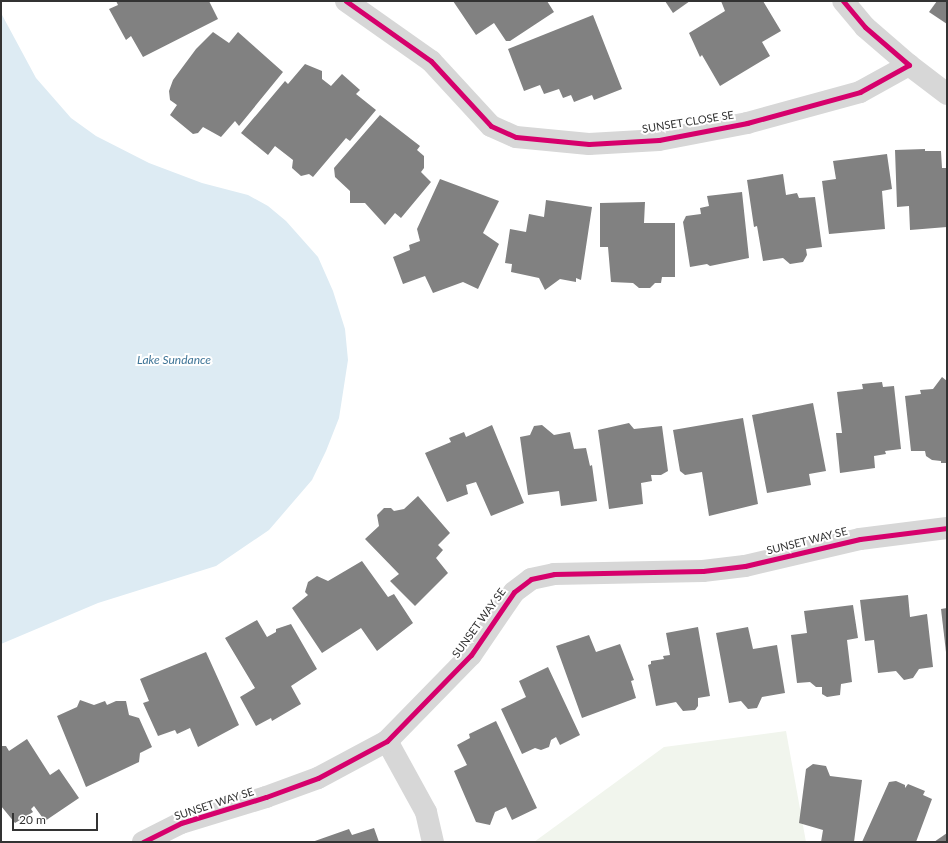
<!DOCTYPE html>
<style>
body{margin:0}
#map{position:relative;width:948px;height:843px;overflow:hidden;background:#fff;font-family:Lato,sans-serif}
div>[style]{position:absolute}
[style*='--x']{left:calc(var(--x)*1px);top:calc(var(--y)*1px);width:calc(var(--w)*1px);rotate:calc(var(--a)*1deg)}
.green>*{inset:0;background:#f1f5ed}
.water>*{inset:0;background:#ddebf3}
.building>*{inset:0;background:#818181}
.minor>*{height:22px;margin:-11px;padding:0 11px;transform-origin:11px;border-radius:11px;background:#d7d7d7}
.cycleway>*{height:5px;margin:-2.5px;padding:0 2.5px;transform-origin:2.5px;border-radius:2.5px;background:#d6006c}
span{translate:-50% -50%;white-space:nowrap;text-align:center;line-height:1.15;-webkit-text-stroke:4px #fff;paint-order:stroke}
.street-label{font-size:11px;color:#333}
.water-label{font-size:12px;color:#3f7597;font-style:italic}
.frame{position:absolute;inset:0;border:2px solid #333;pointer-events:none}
.scale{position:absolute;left:12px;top:813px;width:86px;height:18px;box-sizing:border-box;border:2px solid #333;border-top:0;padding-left:5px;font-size:12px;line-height:14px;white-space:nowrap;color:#333;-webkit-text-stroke:3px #fff;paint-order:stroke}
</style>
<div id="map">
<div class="green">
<div style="clip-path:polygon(786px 731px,806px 842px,534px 842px,664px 747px)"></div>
</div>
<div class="water">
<div style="clip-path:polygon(1px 13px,36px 78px,71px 118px,96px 136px,149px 163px,202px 183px,248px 195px,268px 206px,286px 221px,318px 257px,333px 291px,345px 329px,348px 360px,339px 418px,326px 451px,312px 480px,269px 530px,216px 566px,98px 603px,1px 644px)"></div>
</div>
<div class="building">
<div style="clip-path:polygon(116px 1px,209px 1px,218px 19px,143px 57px,131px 36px,126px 40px,109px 9px,118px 5px)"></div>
<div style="clip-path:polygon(453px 1px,547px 1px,554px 12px,510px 41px,506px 41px,494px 23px,476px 35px)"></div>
<div style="clip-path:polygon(665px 1px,690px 1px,673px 13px)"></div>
<div style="clip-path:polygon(721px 1px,763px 1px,781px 31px,762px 42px,770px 56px,720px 86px,702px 55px,700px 57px,689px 33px,725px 11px)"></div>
<div style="clip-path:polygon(937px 1px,947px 1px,947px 24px,929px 12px)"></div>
<div style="clip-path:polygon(593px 15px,622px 89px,594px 100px,592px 95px,574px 102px,571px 95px,563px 98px,559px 89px,544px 94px,540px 85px,524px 91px,508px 49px)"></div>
<div style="clip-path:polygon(213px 32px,229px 43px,238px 32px,283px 72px,239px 126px,235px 121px,221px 137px,203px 127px,198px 133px,193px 134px,170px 115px,177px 105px,170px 100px,169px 91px,173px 80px,196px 49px)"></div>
<div style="clip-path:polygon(305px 64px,322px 71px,322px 79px,331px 86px,342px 74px,360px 90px,356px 94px,376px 110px,350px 141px,346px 138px,313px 177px,309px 174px,301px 176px,292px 168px,293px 160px,275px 146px,268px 155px,241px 133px,285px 81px,288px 84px)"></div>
<div style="clip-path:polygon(380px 115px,420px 146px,417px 150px,424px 156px,424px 168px,421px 172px,431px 182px,401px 218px,395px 213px,385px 225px,365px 203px,350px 203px,350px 191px,335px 177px,334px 168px)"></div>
<div style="clip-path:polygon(925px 149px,925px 151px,941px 151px,942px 168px,947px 168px,947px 227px,910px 230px,909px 206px,897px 207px,895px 150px)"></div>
<div style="clip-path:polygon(887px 154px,892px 189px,882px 191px,885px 229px,829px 234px,822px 181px,836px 179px,833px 161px)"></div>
<div style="clip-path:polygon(783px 174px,786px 195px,797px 193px,799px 198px,815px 197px,822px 247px,806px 249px,807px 255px,803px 262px,790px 264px,783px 258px,763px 261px,757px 226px,754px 227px,747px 180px)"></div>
<div style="clip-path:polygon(440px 179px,499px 201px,483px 233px,499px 244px,478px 289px,463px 282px,433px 293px,425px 276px,403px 284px,393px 257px,410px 250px,409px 245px,420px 241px,417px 229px)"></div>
<div style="clip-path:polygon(742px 192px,749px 258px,710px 266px,707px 264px,690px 267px,683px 222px,686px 216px,701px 214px,700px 208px,709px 206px,707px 196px)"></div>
<div style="clip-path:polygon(546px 200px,592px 207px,581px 280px,576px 278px,576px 282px,560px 279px,545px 290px,539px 278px,511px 272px,512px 264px,505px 263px,510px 229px,526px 232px,529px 214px,544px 217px)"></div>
<div style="clip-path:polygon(645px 202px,644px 223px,675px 223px,675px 277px,662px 277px,661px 283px,655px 283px,650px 288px,639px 288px,633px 283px,611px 282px,608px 247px,600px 247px,600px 203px)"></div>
<div style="clip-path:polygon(942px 377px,947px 381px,947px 463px,941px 463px,941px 461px,932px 460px,926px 456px,925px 451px,911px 451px,905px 396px,921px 394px,920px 390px,933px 389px)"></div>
<div style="clip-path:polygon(882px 382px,883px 387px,894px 386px,901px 449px,885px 451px,886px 454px,874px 456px,875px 468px,840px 473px,836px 433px,842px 433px,837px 392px,863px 389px,862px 384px)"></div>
<div style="clip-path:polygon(813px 403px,826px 471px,809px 474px,811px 485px,767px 493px,752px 415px)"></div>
<div style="clip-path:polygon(743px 418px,758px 504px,709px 516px,702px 472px,685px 475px,680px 471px,673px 430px)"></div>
<div style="clip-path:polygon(629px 423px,634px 429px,662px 426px,668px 471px,661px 475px,651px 475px,652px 481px,641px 483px,643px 504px,609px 509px,598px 430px)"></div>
<div style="clip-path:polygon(492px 425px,524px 503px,491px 516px,476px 482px,466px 485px,468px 494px,447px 502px,425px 453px,451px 442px,449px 438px,464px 432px,466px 437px)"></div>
<div style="clip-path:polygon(542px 425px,554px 435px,570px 432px,574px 449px,586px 448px,590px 466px,592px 465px,597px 501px,561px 506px,559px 491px,528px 495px,520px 437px,530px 435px,534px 426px)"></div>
<div style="clip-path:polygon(418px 496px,450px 533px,438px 545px,443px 550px,436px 558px,448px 573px,415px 606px,390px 581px,399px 574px,365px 539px,379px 526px,377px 515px,384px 508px,391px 508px,394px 511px,404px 509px)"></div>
<div style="clip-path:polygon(362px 561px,388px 597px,394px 594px,413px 623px,377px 651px,361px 628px,322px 653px,292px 608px,308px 595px,305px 592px,308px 582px,317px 576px,328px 581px)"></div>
<div style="clip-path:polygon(908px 595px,910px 617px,927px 614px,933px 667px,919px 669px,913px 678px,904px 680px,896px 671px,878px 673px,874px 640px,865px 641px,860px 600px)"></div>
<div style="clip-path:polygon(853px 605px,858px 638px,847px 640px,852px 682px,841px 684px,840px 695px,827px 697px,822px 694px,822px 687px,816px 687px,810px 682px,797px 683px,791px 635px,807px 633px,804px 611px)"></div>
<div style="clip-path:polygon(947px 608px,947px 652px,946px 652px,941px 609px)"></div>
<div style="clip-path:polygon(257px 620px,267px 637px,276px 632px,276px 629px,291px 624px,317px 669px,291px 686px,301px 704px,272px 721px,271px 718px,256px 726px,240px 697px,255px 688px,225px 638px)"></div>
<div style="clip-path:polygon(698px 627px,710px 696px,698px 698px,698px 706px,695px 710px,683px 711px,676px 702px,656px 706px,648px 665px,651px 664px,651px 661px,664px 659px,663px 656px,670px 655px,666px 633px)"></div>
<div style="clip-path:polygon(748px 627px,753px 649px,777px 645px,785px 693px,762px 697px,757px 708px,748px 709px,741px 701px,729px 703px,716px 633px)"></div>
<div style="clip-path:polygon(589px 635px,596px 652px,620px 644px,634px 680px,631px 681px,636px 698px,582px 718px,556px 646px)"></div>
<div style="clip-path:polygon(206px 652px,239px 725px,198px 747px,190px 728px,177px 734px,175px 730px,158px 736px,143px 703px,149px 701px,140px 679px)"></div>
<div style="clip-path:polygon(548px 667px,580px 735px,560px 745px,556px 737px,551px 740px,549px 747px,541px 750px,535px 748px,522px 754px,501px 709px,526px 697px,519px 681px)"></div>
<div style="clip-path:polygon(80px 700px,94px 705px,105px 701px,107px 705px,116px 701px,126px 701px,129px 715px,139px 718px,152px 747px,140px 753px,139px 762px,86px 787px,57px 716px,77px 707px)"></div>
<div style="clip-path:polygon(496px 721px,537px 808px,512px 820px,506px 807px,495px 812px,490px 825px,476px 822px,454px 771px,467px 765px,457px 745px,470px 738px,469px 734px)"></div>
<div style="clip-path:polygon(27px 739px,50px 775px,59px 769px,79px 798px,45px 821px,34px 806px,31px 809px,33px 812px,15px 823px,1px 806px,1px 746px,6px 746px,9px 751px)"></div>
<div style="clip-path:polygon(813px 764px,826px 766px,830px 776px,862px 780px,854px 842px,821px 842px,823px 830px,799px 823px,806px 769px)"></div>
<div style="clip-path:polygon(896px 781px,905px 785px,905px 788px,908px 784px,925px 791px,923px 795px,932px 799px,916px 842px,862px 842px,889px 782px)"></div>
<div style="clip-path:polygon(374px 828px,379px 842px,312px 842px,349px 829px,352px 835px)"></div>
<div style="clip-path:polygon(947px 833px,947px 842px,934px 842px)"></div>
</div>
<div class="minor">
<div style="--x:346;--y:1;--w:104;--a:35.2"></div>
<div style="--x:431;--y:61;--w:88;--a:47.3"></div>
<div style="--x:491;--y:126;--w:27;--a:24"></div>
<div style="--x:516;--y:137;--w:73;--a:5.5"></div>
<div style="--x:589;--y:144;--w:70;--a:-3.3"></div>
<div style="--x:659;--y:140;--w:90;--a:-10.9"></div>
<div style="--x:747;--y:123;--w:117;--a:-15.3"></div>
<div style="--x:860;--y:92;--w:56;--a:-28.9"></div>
<div style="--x:909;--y:65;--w:58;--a:-139.2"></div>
<div style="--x:865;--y:27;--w:34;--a:-130"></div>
<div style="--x:909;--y:65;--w:48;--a:37.3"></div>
<div style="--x:387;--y:741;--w:81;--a:61.2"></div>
<div style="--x:426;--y:812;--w:31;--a:77"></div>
<div style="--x:143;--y:842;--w:42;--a:-26.6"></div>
<div style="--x:181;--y:823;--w:89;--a:-17"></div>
<div style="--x:266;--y:797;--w:55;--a:-20.1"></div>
<div style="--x:318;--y:778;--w:78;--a:-28.2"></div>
<div style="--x:387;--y:741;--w:120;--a:-45.7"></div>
<div style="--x:471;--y:655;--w:76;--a:-55.7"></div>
<div style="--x:514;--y:592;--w:21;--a:-37"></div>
<div style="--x:531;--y:579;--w:24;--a:-12"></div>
<div style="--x:554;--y:574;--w:149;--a:-1.2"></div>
<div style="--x:703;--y:571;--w:42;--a:-6.8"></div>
<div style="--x:745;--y:566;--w:118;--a:-13.2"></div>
<div style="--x:860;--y:539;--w:88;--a:-7.2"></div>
</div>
<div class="cycleway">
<div style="--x:346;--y:1;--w:104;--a:35.2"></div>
<div style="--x:431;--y:61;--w:88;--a:47.3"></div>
<div style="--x:491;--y:126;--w:27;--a:24"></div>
<div style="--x:516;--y:137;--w:73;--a:5.5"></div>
<div style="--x:589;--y:144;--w:70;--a:-3.3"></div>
<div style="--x:659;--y:140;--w:90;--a:-10.9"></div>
<div style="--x:747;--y:123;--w:117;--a:-15.3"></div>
<div style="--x:860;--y:92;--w:56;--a:-28.9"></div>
<div style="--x:909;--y:65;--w:58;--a:-139.2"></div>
<div style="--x:865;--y:27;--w:34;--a:-130"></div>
<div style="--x:143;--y:842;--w:42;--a:-26.6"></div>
<div style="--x:181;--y:823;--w:89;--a:-17"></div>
<div style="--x:266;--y:797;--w:55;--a:-20.1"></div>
<div style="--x:318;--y:778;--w:78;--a:-28.2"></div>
<div style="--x:387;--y:741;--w:120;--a:-45.7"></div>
<div style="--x:471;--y:655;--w:76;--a:-55.7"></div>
<div style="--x:514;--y:592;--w:21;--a:-37"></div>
<div style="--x:531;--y:579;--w:24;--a:-12"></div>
<div style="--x:554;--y:574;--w:149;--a:-1.2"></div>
<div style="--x:703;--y:571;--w:42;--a:-6.8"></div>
<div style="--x:745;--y:566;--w:118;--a:-13.2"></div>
<div style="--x:860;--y:539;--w:88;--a:-7.2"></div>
</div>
<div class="street-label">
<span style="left:688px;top:122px;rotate:-9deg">SUNSET CLOSE SE</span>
<span style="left:807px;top:541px;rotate:-14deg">SUNSET WAY SE</span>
<span style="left:479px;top:623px;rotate:-54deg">SUNSET WAY SE</span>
<span style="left:214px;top:804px;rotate:-18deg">SUNSET WAY SE</span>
</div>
<div class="water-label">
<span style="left:174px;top:360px">Lake Sundance</span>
</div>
<div class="frame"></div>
<div class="scale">20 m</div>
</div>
